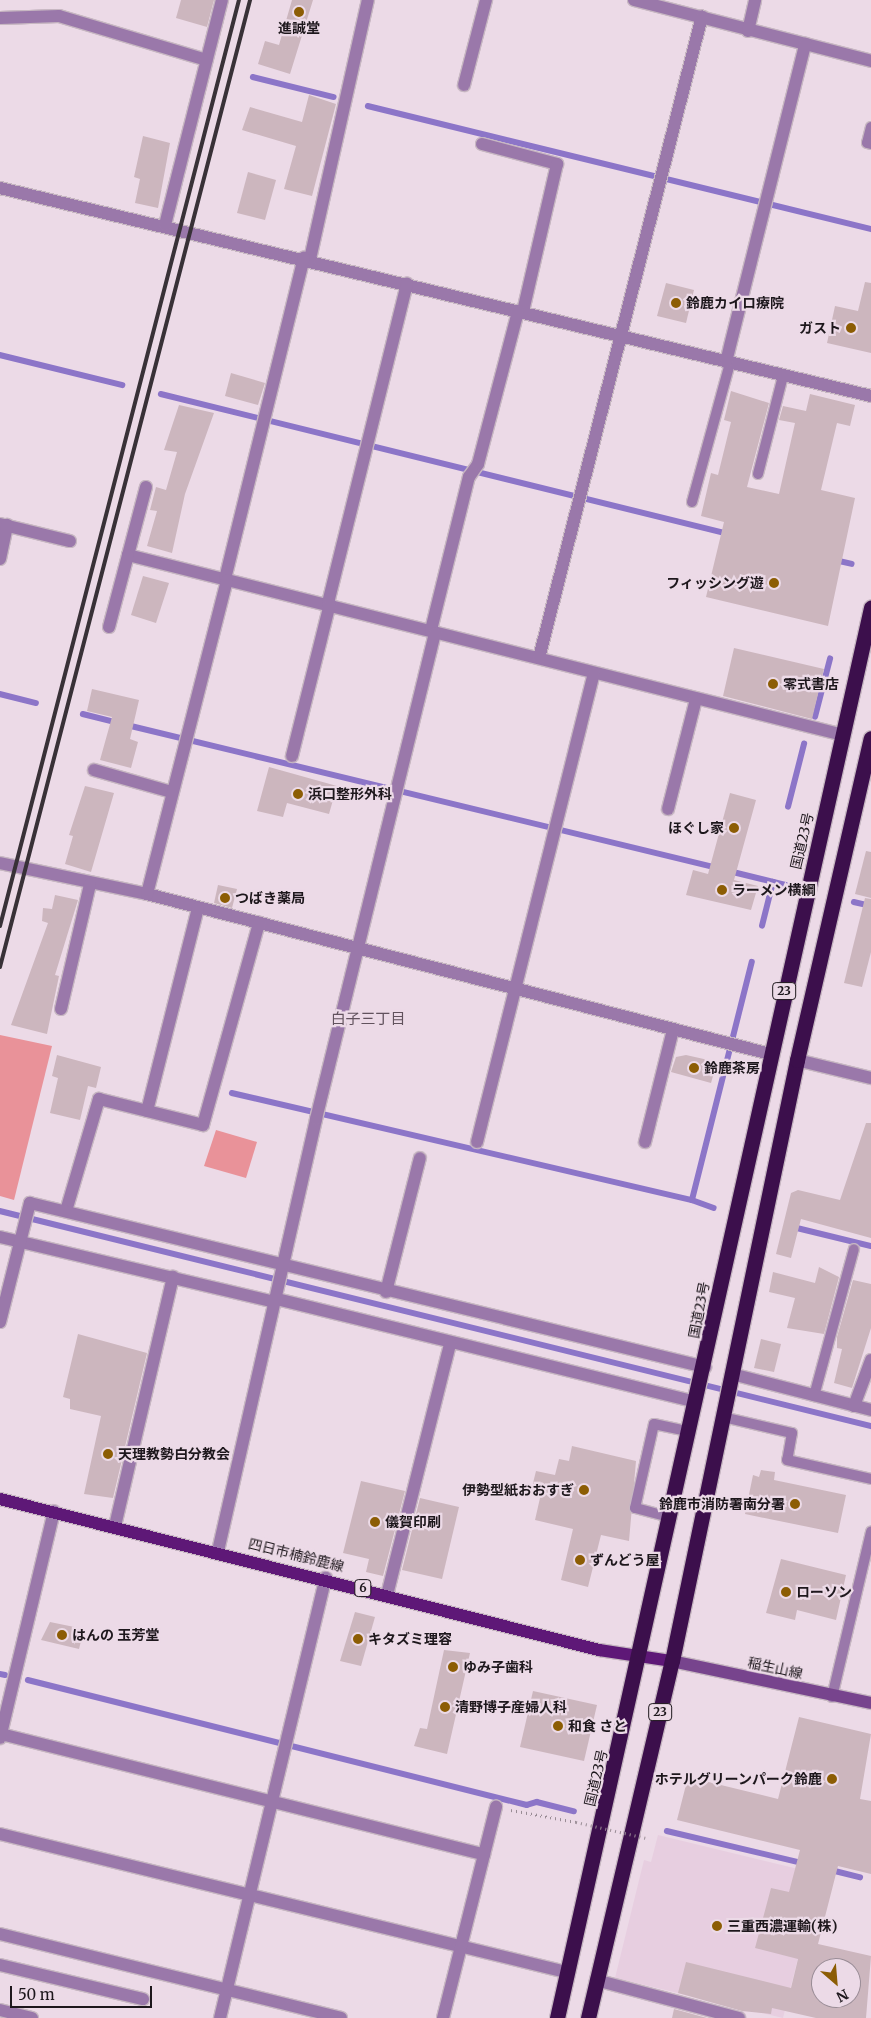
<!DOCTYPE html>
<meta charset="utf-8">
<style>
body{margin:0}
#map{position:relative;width:871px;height:2018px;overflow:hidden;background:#ecdae7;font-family:Merriweather,"Noto Sans JP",serif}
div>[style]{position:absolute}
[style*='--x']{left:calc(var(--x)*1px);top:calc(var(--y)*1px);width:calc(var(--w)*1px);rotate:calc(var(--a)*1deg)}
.built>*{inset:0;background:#e7cee0}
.green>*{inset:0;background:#e99299}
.stream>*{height:5.5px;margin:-2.75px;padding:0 2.75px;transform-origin:2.75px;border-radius:2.75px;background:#8c75c8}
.building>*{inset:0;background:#ccb6be}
.path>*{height:3px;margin-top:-1.5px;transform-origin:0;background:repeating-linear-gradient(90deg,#998c95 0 1px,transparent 0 5px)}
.roads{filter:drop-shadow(1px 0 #c7b7c2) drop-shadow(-1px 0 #c7b7c2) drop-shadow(0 1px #c7b7c2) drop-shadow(0 -1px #c7b7c2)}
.lane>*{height:10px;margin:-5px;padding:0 5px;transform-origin:5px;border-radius:5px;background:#9a78aa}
.street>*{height:12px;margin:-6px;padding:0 6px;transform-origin:6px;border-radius:6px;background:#9a78aa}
.secondary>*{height:12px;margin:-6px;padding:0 6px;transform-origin:6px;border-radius:6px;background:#77448d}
.primary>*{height:12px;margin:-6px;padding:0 6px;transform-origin:6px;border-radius:6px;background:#5e1877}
.highway>*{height:15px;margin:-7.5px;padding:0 7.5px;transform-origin:7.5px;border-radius:7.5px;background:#3c0f4c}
.rail>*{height:4px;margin:-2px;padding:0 2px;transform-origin:2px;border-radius:2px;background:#383137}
.path-bridge>*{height:3px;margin-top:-1.5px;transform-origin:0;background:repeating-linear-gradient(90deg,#998c95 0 1px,transparent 0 5px)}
.dots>*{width:14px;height:14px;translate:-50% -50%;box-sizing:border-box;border:2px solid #ecdae7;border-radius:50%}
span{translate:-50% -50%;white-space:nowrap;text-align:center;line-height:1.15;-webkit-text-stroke:4.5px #ecdae7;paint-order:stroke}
.shield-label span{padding:1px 4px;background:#ecdae7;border:1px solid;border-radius:4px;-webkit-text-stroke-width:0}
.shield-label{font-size:12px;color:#1d171c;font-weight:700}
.poi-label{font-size:14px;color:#1d171c;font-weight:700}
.left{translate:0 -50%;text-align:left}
.right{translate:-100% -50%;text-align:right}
.street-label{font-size:14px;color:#1d171c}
.neighbourhood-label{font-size:15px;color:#61525d}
.north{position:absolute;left:811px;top:1958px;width:50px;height:50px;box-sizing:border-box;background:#ecdae7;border:1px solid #998c96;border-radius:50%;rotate:153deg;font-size:14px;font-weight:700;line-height:20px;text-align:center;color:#1d171c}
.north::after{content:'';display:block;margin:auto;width:18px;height:22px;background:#8c5d04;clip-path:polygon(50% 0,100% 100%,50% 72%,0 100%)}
.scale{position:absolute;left:10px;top:1986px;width:142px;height:22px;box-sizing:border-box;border:2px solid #1d171c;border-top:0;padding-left:6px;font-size:15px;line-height:18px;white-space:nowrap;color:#1d171c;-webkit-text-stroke:4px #ecdae7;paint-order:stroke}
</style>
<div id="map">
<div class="built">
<div style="clip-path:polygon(658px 1835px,819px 1874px,783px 2018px,615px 1978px,644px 1860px,651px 1862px)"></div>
</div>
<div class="green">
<div style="clip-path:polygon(0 1035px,52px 1046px,14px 1200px,0 1196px)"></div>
<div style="clip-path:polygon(216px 1130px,257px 1142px,246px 1178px,204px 1166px)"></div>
</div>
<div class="stream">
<div style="--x:253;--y:77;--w:83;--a:13.9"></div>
<div style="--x:368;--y:106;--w:518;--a:13.74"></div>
<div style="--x:0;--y:355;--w:126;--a:13.8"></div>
<div style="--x:161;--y:394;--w:585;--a:13.85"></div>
<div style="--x:835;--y:560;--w:17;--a:13"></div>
<div style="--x:0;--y:694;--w:37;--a:14"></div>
<div style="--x:83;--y:714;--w:36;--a:14"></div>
<div style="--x:815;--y:717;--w:60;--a:-75.5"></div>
<div style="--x:127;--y:725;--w:608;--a:13.6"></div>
<div style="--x:788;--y:807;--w:65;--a:-75.7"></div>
<div style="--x:729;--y:871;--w:59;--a:13.8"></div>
<div style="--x:854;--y:902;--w:17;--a:13"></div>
<div style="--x:762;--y:926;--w:45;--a:-76"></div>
<div style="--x:232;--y:1093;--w:472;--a:13.1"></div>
<div style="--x:692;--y:1200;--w:245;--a:-75.9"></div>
<div style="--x:692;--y:1200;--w:23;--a:20"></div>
<div style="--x:0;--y:1211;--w:897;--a:13.87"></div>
<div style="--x:793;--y:1227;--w:80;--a:13.7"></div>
<div style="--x:0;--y:1674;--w:5;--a:11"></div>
<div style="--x:28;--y:1680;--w:514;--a:14.06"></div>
<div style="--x:527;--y:1805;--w:10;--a:-17"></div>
<div style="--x:537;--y:1802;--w:38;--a:14"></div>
<div style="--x:667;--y:1831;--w:139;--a:13.3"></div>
<div style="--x:831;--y:1870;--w:30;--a:14"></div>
</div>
<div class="building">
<div style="clip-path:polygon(181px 0,214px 0,207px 27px,176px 18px)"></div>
<div style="clip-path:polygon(292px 0,313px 0,290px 74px,258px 64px,265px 41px,279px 45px)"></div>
<div style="clip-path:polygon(309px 95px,336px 104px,312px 196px,284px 189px,296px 146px,242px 130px,250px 107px,302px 122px)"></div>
<div style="clip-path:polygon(143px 136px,170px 143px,158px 208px,135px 203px,140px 179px,134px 177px)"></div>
<div style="clip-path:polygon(248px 172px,276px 180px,265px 220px,237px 213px)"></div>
<div style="clip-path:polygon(865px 282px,871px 283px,871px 353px,827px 343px,835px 306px,858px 311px)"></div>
<div style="clip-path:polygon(666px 283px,694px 290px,686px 323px,657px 316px)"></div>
<div style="clip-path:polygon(231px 373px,265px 383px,258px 405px,225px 396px)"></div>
<div style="clip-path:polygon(731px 391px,769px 403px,747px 487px,779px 494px,795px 423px,779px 420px,783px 406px,806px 411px,810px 394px,855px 405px,850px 426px,837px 423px,821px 490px,855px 498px,828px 626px,706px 597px,724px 522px,701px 516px,711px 473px,718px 475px,731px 422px,724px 420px)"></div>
<div style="clip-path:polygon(179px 405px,214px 413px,185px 494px,172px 553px,147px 546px,157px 511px,150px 510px,156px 487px,166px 490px,177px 452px,164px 450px)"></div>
<div style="clip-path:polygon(143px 576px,169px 583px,156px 623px,131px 615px)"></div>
<div style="clip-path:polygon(734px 648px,824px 669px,812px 719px,723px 696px)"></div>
<div style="clip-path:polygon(92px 689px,139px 700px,130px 739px,138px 742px,131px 768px,100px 760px,112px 717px,87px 711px)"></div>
<div style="clip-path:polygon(269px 767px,337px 786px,329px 814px,287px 803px,283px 817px,257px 811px)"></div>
<div style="clip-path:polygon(85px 786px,114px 793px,91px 872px,65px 864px,73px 836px,69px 835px)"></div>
<div style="clip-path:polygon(730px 793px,756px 800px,734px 880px,758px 886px,751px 910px,686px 895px,693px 870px,708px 874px)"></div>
<div style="clip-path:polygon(866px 851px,871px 852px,871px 898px,855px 894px)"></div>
<div style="clip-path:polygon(218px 885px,237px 889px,232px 908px,214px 903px)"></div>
<div style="clip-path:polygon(55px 895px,78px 900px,55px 975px,59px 976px,47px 1034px,11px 1025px,48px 923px,42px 921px,43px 908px,52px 909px)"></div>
<div style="clip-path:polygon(865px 898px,871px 899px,871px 952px,862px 987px,844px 983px)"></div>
<div style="clip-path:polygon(57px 1055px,101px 1067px,96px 1088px,88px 1086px,80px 1120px,50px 1113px,58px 1078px,52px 1076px)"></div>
<div style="clip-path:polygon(686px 1055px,717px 1062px,711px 1083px,671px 1072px,676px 1057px)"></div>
<div style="clip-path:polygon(866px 1123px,871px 1123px,871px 1238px,801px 1219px,791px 1258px,776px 1254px,791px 1193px,798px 1190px,840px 1200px)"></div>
<div style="clip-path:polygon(819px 1267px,839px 1277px,824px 1334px,787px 1328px,795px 1298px,769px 1292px,773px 1272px,815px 1283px)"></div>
<div style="clip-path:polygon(853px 1280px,871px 1284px,871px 1328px,852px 1388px,834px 1383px,842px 1349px,837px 1348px,837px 1337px)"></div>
<div style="clip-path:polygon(78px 1334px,147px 1353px,113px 1498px,84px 1494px,101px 1416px,70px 1409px,70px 1399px,63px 1397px)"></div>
<div style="clip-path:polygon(761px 1339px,781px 1344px,774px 1372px,754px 1368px)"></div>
<div style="clip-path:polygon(572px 1446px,636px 1461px,629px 1541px,601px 1535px,588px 1587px,561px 1580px,573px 1529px,535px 1520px,540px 1498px,530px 1495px,536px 1471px,555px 1475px,559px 1459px,569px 1461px)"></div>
<div style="clip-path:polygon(761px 1470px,775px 1472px,774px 1480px,846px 1495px,838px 1533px,745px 1514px,753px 1475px,759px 1477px)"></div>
<div style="clip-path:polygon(361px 1481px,405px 1491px,383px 1576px,366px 1572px,369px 1559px,343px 1553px)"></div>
<div style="clip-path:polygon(420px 1498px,459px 1507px,442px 1579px,402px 1570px)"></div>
<div style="clip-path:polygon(781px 1559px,846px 1575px,836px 1620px,797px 1610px,795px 1620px,766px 1613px)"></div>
<div style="clip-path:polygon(355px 1612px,375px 1617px,361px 1666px,340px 1661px)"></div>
<div style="clip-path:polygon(50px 1622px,84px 1629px,79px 1649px,41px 1640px)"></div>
<div style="clip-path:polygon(444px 1650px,470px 1653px,447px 1754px,414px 1746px,420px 1728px,427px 1729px)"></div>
<div style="clip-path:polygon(533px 1691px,597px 1705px,584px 1761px,520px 1747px)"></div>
<div style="clip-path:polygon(evenodd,799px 1717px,871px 1734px,860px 1799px,871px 1801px,871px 1874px,838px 1866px,818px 1944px,871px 1956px,866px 2018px,816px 2018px,772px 2008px,771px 2014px,742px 2011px,678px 1993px,686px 1962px,791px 1988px,798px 1959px,755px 1948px,771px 1888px,789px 1892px,800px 1850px,677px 1820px,688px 1777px,778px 1799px,799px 1717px,821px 1968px,851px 1968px,851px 1998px,821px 1998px,821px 1968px)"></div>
<div style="clip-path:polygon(674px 2009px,707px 2018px,672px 2018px)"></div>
</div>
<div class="path">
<div style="--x:511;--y:1810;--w:66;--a:10.5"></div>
</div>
<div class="roads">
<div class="lane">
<div style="--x:871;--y:127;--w:16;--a:104"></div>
<div style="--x:867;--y:143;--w:4;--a:14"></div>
<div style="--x:758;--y:474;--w:101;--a:-75.7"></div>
<div style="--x:692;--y:502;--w:144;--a:-74.7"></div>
<div style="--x:814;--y:1396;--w:152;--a:-74.8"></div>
<div style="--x:723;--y:1417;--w:71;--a:13.1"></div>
<div style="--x:792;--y:1433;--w:27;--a:100"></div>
<div style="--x:787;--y:1460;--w:86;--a:12.7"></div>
<div style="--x:669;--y:1517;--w:35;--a:-165"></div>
<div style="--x:635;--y:1508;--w:86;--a:-77.3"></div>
<div style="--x:654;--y:1424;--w:33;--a:12"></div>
<div style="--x:832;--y:1697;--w:170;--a:-76.7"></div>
</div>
<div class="street">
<div style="--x:634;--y:0;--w:245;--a:14.4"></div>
<div style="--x:0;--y:18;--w:59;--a:-1.9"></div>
<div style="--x:59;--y:16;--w:154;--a:16.6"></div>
<div style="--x:748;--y:31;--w:32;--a:-77"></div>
<div style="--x:464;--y:85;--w:88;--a:-75.5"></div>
<div style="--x:482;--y:144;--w:78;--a:14.9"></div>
<div style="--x:557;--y:164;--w:151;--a:103"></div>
<div style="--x:0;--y:188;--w:895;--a:13.43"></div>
<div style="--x:165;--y:225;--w:232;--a:-75.8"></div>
<div style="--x:310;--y:259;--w:265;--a:-77.4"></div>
<div style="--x:726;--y:362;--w:328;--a:-76"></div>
<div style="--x:146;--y:487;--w:70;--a:104.8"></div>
<div style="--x:128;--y:555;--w:737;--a:14.13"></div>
<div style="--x:0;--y:524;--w:72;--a:13.7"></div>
<div style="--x:0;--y:559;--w:35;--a:-78"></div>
<div style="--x:225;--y:579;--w:331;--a:-76.2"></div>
<div style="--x:328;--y:603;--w:329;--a:-76.1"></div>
<div style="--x:109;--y:627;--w:74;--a:-75.2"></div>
<div style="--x:431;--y:630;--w:158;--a:-76.1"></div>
<div style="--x:469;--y:477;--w:16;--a:-55"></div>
<div style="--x:478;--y:464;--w:158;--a:-75.3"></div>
<div style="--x:539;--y:658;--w:662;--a:-75.75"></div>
<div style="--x:292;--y:756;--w:157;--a:-76"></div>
<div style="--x:94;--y:770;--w:81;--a:15.8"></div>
<div style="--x:668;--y:809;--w:114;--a:-75.7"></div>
<div style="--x:0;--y:863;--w:150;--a:11.9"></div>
<div style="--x:147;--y:894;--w:643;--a:14.4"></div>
<div style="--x:147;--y:894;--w:324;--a:-75.7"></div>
<div style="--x:61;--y:1009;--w:128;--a:-76.9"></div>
<div style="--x:797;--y:1060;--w:76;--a:13.7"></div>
<div style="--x:147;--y:1111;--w:209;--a:-75.9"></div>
<div style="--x:477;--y:1142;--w:483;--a:-76"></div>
<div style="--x:645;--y:1142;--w:115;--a:-76"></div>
<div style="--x:66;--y:1211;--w:117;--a:-73.6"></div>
<div style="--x:99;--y:1099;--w:107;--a:14"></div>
<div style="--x:203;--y:1125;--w:210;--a:-74.5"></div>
<div style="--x:0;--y:1237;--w:277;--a:13.3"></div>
<div style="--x:270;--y:1301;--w:7;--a:-16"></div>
<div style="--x:277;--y:1299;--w:431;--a:13.8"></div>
<div style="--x:386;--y:1292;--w:138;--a:-75.8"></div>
<div style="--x:0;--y:1322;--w:123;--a:-75.9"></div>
<div style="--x:30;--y:1203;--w:695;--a:13.66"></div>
<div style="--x:732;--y:1374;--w:144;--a:14.5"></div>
<div style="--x:854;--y:1406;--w:49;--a:-69.7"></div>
<div style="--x:115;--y:1526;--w:256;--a:-76.9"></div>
<div style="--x:218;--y:1551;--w:443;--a:-77.2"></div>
<div style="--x:316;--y:1119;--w:500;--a:-76.24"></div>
<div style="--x:387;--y:1595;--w:259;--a:-75.9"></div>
<div style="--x:1;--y:1734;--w:498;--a:14"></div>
<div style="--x:0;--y:1738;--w:233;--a:-76.6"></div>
<div style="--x:0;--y:1834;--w:583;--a:13.7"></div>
<div style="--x:0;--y:1934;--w:351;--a:13.8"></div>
<div style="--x:0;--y:1965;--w:147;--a:13.4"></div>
<div style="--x:596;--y:1980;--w:148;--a:14.9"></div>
<div style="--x:0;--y:2010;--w:33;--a:14"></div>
<div style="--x:220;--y:2018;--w:453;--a:-76.5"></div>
<div style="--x:443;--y:2018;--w:218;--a:-75.9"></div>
</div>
<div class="secondary">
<div style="--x:672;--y:1661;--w:203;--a:11.9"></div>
</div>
<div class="primary">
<div style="--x:0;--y:1499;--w:618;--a:14.15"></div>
<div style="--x:599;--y:1650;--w:74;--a:8.6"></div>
</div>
<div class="highway">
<div style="--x:557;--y:2018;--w:1445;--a:-77.45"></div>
<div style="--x:588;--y:2018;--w:367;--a:-76.8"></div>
<div style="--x:672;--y:1661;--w:614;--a:-78.25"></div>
<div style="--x:797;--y:1060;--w:330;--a:-77.1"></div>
</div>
</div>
<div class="rail">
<div style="--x:0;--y:926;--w:956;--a:-75.53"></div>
<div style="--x:0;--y:967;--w:999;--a:-75.5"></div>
</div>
<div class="path-bridge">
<div style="--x:576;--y:1822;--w:72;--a:12.9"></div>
</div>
<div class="dots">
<div style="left:299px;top:12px;background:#8c5d04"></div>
<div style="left:676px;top:303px;background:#8c5d04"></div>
<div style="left:851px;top:328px;background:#8c5d04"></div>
<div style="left:774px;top:583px;background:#8c5d04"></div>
<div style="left:773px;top:684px;background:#8c5d04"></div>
<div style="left:298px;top:794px;background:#8c5d04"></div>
<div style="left:734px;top:828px;background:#8c5d04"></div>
<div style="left:722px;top:890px;background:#8c5d04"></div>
<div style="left:225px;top:898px;background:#8c5d04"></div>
<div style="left:694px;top:1068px;background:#8c5d04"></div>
<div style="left:108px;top:1454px;background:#8c5d04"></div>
<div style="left:584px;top:1490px;background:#8c5d04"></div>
<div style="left:795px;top:1504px;background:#8c5d04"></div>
<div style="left:375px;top:1522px;background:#8c5d04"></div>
<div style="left:580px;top:1560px;background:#8c5d04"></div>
<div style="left:786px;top:1592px;background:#8c5d04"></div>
<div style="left:62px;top:1635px;background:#8c5d04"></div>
<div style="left:358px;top:1639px;background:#8c5d04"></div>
<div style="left:453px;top:1667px;background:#8c5d04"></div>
<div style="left:445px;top:1707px;background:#8c5d04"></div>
<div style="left:558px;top:1726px;background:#8c5d04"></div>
<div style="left:832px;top:1779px;background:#8c5d04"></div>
<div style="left:717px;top:1926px;background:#8c5d04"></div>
</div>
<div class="shield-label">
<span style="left:784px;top:991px">23</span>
<span style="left:363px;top:1588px">6</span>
<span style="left:660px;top:1712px">23</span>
</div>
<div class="poi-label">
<span style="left:299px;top:28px">進誠堂</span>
<span class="left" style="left:686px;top:303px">鈴鹿カイロ療院</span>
<span class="right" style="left:841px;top:328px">ガスト</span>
<span class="right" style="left:764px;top:583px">フィッシング遊</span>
<span class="left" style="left:783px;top:684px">零式書店</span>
<span class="left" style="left:308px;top:794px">浜口整形外科</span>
<span class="right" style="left:724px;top:828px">ほぐし家</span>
<span class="left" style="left:732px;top:890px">ラーメン横綱</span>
<span class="left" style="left:235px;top:898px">つばき薬局</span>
<span class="left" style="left:704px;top:1068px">鈴鹿茶房</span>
<span class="left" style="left:118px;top:1454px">天理教勢白分教会</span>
<span class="right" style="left:574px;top:1490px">伊勢型紙おおすぎ</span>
<span class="right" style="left:785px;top:1504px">鈴鹿市消防署南分署</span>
<span class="left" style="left:385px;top:1522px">儀賀印刷</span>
<span class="left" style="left:590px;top:1560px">ずんどう屋</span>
<span class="left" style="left:796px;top:1592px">ローソン</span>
<span class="left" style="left:72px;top:1635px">はんの 玉芳堂</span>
<span class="left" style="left:368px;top:1639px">キタズミ理容</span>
<span class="left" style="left:463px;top:1667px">ゆみ子歯科</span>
<span class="left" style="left:455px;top:1707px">清野博子産婦人科</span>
<span class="left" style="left:568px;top:1726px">和食 さと</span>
<span class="right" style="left:822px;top:1779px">ホテルグリーンパーク鈴鹿</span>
<span class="left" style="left:727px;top:1926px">三重西濃運輸(株)</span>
</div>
<div class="street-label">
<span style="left:802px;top:841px;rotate:-77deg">国道23号</span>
<span style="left:699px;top:1310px;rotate:-79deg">国道23号</span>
<span style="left:296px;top:1555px;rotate:14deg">四日市楠鈴鹿線</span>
<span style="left:775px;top:1668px;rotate:12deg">稲生山線</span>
<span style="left:596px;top:1778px;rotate:-77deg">国道23号</span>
</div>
<div class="neighbourhood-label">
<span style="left:368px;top:1019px">白子三丁目</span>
</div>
<div class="north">N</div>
<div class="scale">50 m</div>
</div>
